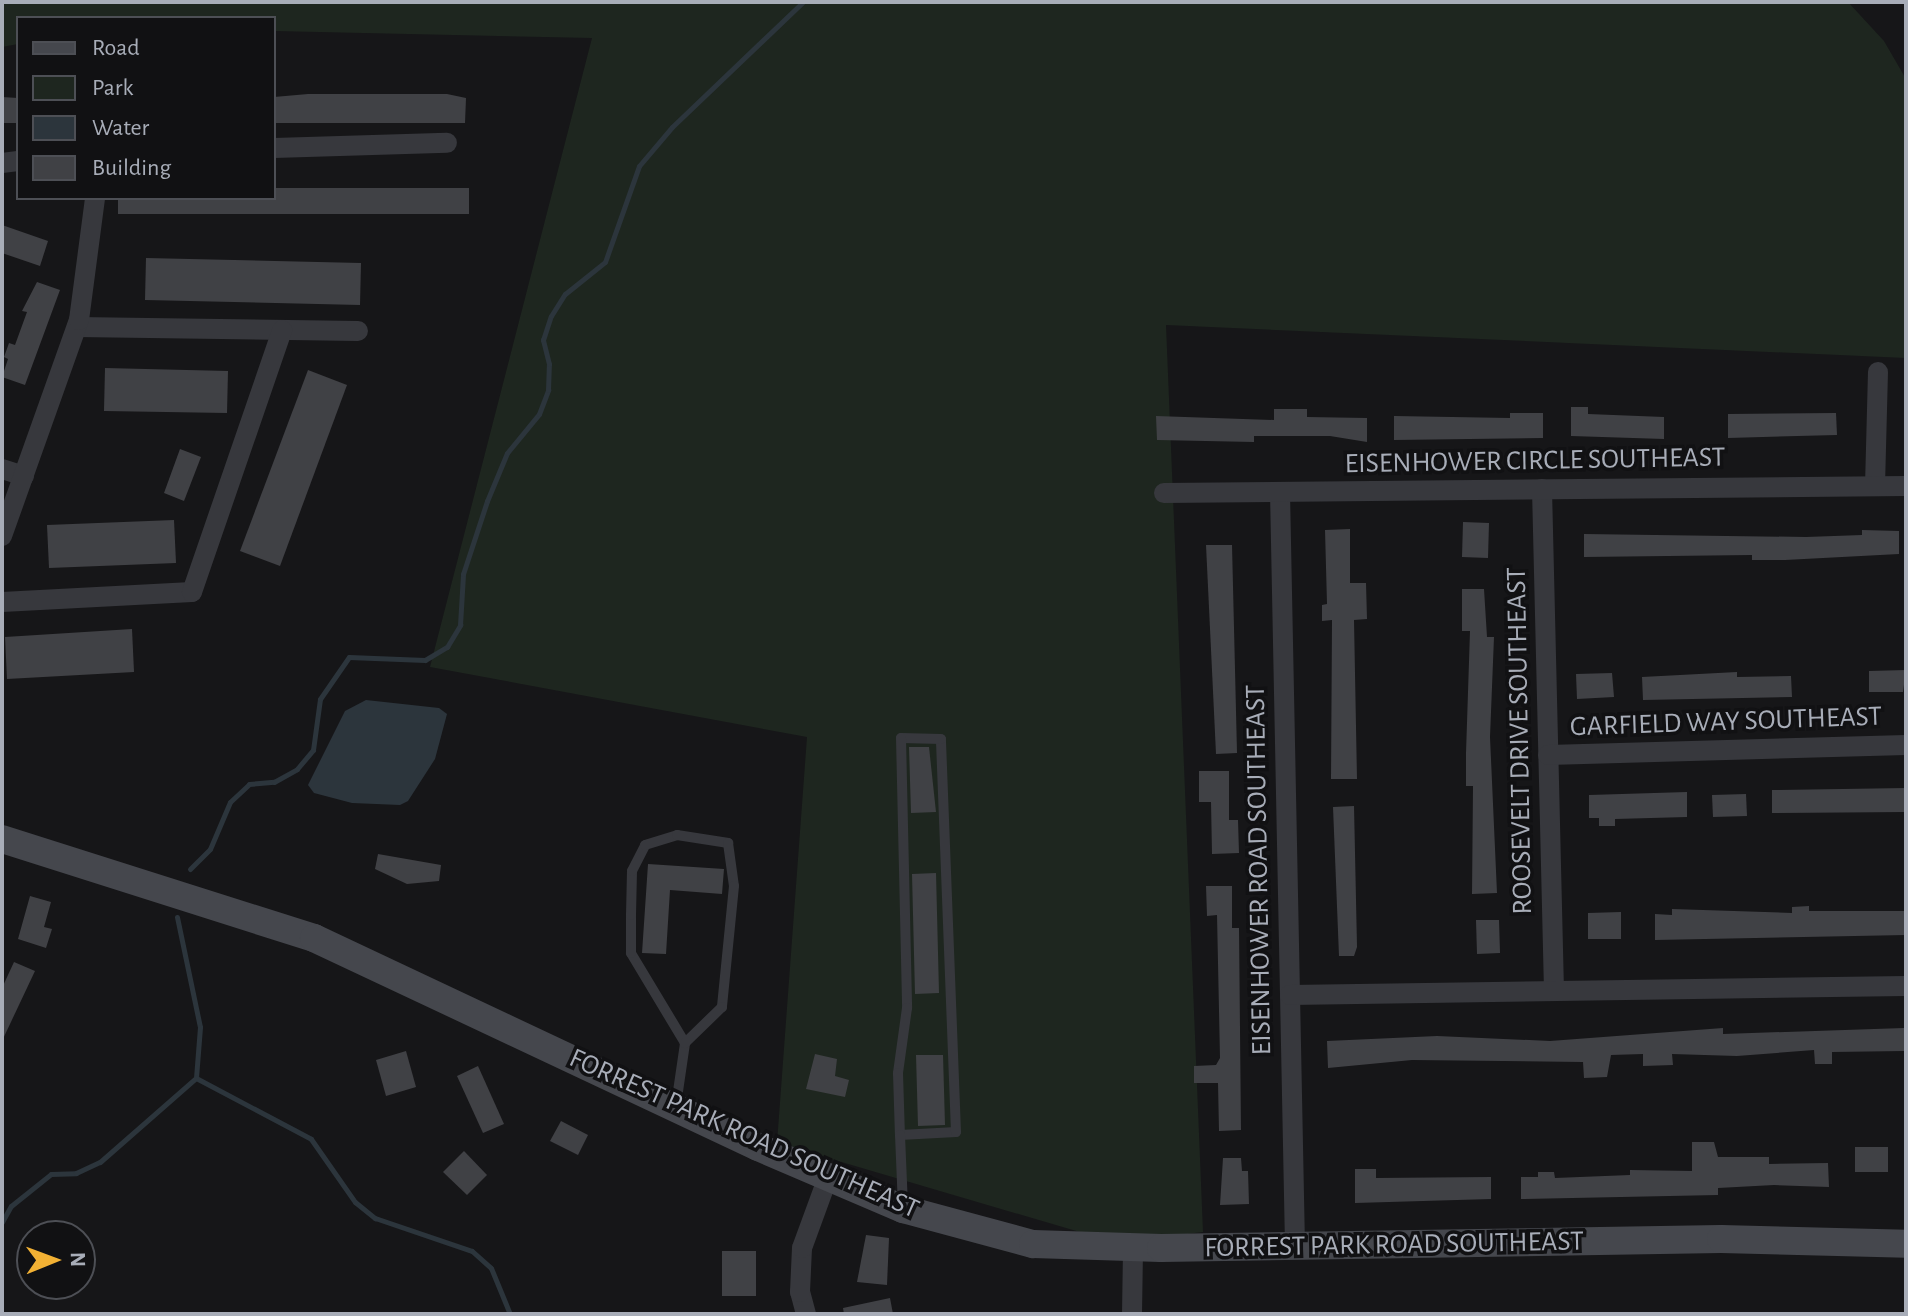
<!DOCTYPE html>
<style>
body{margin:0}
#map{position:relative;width:1908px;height:1316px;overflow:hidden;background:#161618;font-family:"Alegreya Sans",sans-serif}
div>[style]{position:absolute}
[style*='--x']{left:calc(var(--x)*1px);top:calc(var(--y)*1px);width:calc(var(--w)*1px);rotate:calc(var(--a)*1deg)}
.green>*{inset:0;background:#1e261f}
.water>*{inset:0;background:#2c353c}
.stream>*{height:5px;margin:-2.5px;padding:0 2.5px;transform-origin:2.5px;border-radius:2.5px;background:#2c353c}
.building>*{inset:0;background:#404145}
.lane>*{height:10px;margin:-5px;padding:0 5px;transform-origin:5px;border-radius:5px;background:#37383d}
.street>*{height:20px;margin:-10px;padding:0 10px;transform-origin:10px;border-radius:10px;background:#37383d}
.secondary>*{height:28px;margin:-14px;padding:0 14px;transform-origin:14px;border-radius:14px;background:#45474d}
span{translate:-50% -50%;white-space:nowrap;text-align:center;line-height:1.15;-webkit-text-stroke:7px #111113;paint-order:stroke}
.street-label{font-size:28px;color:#a8adb8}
.frame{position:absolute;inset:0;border:4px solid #a8adb8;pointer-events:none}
.legend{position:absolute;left:16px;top:16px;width:260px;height:184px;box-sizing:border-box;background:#111113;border:2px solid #4d4f55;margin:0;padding:10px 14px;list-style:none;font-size:24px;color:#a8adb8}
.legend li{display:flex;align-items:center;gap:16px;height:40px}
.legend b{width:40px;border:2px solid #4d4f55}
.north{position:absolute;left:16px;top:1220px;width:80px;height:80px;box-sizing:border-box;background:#111113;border:2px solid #4d4f55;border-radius:50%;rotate:89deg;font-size:22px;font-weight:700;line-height:32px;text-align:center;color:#a8adb8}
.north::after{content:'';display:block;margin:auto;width:28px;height:36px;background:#f2b134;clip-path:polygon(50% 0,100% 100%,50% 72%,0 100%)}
</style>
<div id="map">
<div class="green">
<div style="clip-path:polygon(2px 2px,1848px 2px,1884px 41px,1906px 79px,1906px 358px,1166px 325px,1203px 1232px,1117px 1243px,777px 1143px,807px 737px,430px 667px,592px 38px,274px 31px,274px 18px,18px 18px,18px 44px,2px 47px)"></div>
</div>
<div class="water">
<div style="clip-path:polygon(366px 700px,439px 708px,447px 714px,435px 759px,408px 801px,400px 805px,352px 803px,314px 793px,308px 785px,345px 711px)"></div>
</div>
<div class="stream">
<div style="--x:190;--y:869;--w:28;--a:-45"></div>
<div style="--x:210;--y:849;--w:51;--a:-66.9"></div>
<div style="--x:230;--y:802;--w:26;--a:-43"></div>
<div style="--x:249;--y:784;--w:25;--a:-5"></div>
<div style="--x:274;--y:782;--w:26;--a:-29"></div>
<div style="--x:297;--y:769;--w:25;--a:-50"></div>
<div style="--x:313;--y:750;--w:51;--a:-82.2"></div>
<div style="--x:320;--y:699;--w:51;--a:-55.4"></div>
<div style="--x:349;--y:657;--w:76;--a:2.3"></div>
<div style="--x:425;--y:660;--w:26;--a:-31"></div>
<div style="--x:447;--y:647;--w:26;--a:-59"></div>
<div style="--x:460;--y:625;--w:51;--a:-86.6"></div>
<div style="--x:463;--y:574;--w:77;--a:-71.8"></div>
<div style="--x:487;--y:501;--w:52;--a:-67.4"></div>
<div style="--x:507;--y:453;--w:50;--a:-50.6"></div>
<div style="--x:539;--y:414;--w:26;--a:-69"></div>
<div style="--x:548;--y:390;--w:26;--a:-88"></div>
<div style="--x:549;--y:364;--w:25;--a:-104"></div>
<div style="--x:543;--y:340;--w:25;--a:-72"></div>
<div style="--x:551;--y:316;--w:26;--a:-58"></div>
<div style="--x:565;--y:294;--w:51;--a:-38.7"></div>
<div style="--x:605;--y:262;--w:102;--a:-70.5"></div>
<div style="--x:639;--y:166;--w:51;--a:-49.8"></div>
<div style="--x:672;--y:127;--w:181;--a:-43.7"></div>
<div style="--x:177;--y:917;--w:112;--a:78.2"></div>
<div style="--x:200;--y:1027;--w:51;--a:94.5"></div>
<div style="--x:196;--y:1078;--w:130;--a:27.9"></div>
<div style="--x:311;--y:1139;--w:77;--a:55.1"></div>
<div style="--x:355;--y:1202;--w:26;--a:39"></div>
<div style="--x:375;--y:1218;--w:102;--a:18.8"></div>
<div style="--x:472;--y:1251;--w:25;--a:42"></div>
<div style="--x:491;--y:1268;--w:50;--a:67.6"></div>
<div style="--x:2;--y:1222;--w:18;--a:-61"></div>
<div style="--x:11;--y:1206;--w:51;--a:-38.7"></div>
<div style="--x:51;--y:1174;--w:25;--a:-2"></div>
<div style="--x:76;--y:1173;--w:26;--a:-25"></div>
<div style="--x:100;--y:1162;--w:128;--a:-41.2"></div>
</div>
<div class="building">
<div style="clip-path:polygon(308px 94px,447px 94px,466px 98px,465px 123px,274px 123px,274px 97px)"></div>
<div style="clip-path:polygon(2px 97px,18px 98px,18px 123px,2px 123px)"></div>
<div style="clip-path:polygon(274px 188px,469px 188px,469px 214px,118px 214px,118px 198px,274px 198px)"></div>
<div style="clip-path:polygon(2px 225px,48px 241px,40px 266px,2px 253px)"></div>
<div style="clip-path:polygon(146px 258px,361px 263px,360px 305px,145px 300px)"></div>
<div style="clip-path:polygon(37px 282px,60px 290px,25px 385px,2px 377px,8px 359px,4px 357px,9px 343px,15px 345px,27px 312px,22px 311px)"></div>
<div style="clip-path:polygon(105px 368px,228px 371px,227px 413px,104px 411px)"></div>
<div style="clip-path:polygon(308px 370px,347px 385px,280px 566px,240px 551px)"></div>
<div style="clip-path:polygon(1571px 407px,1588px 407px,1588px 414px,1664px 417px,1664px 439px,1571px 436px)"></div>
<div style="clip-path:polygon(1274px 409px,1307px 409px,1307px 417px,1367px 418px,1367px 442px,1330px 436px,1254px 436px,1254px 442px,1157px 440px,1156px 416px,1274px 420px)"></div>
<div style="clip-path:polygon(1510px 413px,1543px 413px,1543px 438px,1394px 440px,1394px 416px,1510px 418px)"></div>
<div style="clip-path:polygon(1836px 413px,1837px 435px,1728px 438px,1728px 414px)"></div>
<div style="clip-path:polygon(180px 449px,201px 457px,184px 501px,164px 493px)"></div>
<div style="clip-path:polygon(174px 520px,176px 563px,49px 568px,47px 525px)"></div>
<div style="clip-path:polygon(1463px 522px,1489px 523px,1488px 558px,1462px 557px)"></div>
<div style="clip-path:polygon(1350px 529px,1350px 583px,1366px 583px,1367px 619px,1354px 620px,1357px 779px,1331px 779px,1332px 620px,1322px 621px,1322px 605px,1327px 604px,1325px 530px)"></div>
<div style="clip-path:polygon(1862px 530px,1899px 531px,1899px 554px,1785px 560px,1752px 560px,1752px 555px,1584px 557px,1584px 534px,1806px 537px,1862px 535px)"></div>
<div style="clip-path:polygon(1206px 545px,1232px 545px,1237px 753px,1216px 754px)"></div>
<div style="clip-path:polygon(1462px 589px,1484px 589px,1487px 637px,1494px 637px,1490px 737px,1497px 893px,1472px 894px,1473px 786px,1466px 786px,1466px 753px,1470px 631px,1462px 631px)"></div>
<div style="clip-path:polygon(132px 629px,134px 672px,7px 679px,5px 637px)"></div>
<div style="clip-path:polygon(1906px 670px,1903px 692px,1869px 692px,1869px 671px)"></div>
<div style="clip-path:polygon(1737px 672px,1737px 677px,1791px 676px,1792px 697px,1643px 700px,1642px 677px)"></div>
<div style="clip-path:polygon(1612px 673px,1614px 697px,1577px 699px,1576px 674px)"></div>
<div style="clip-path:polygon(909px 747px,929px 747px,936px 812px,911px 813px)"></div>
<div style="clip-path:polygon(1199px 771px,1229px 771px,1229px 820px,1238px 820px,1239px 853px,1212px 854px,1211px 802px,1199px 802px)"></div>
<div style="clip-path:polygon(1906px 788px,1906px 812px,1772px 813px,1772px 790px)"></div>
<div style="clip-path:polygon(1687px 792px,1687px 817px,1615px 819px,1615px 826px,1599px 826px,1599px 818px,1589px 818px,1589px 795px)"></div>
<div style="clip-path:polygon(1746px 794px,1747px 816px,1713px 817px,1712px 795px)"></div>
<div style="clip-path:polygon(1354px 806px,1357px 947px,1354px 956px,1339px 956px,1333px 807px)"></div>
<div style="clip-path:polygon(378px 854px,441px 865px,439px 881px,407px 884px,375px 869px)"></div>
<div style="clip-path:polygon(648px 864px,724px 869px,722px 894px,670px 890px,666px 954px,642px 953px)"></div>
<div style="clip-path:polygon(936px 873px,939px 993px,915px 994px,912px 874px)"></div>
<div style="clip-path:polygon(1206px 886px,1232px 886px,1232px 928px,1239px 928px,1241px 1130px,1219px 1131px,1218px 1083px,1194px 1083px,1194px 1066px,1216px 1065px,1220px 1058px,1217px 915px,1207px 916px)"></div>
<div style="clip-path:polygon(30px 896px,51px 902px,44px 927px,52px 929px,46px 948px,18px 939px)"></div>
<div style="clip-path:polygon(1809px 906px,1809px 911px,1906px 911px,1906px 935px,1655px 940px,1655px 914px,1672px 915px,1672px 909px,1792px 913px,1792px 907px)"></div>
<div style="clip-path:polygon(1621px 912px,1621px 939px,1588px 939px,1588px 913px)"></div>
<div style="clip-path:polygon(1476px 920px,1499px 920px,1500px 953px,1477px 954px)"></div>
<div style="clip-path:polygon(14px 962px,35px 971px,2px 1041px,2px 988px)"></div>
<div style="clip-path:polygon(1723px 1028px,1723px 1034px,1904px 1028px,1904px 1051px,1832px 1052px,1832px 1064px,1815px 1064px,1814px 1050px,1737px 1056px,1672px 1054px,1673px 1065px,1643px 1066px,1643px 1054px,1611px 1055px,1607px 1077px,1584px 1078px,1583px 1062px,1412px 1060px,1328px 1068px,1327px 1041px,1437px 1036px,1550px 1041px)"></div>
<div style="clip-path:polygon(406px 1051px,416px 1087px,386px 1096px,376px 1060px)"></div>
<div style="clip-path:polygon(815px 1054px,837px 1059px,835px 1076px,849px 1080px,845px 1097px,806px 1089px)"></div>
<div style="clip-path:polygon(916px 1055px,943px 1055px,945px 1125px,918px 1126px)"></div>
<div style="clip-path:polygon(478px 1066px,504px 1124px,483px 1133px,457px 1076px)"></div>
<div style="clip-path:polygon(561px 1121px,588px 1135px,578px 1155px,550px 1141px)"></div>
<div style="clip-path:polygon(1692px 1142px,1714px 1142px,1718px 1157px,1769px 1157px,1769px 1164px,1828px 1163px,1829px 1187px,1774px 1185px,1718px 1188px,1718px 1195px,1521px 1199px,1521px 1177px,1538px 1177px,1538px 1172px,1554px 1172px,1555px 1178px,1630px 1175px,1630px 1170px,1692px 1171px)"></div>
<div style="clip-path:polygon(1855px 1147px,1888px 1147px,1888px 1172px,1855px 1172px)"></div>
<div style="clip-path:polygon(464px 1151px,487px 1175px,467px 1195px,443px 1172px)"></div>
<div style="clip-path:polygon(1223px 1158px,1241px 1158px,1242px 1171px,1248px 1171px,1249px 1204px,1220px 1205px)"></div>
<div style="clip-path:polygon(1355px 1169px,1376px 1169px,1376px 1178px,1491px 1177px,1491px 1199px,1355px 1203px)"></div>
<div style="clip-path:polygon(866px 1235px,889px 1238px,887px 1285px,857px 1282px)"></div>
<div style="clip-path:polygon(722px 1251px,756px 1251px,756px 1296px,722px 1296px)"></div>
<div style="clip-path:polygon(890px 1298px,893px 1314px,844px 1314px,843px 1308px)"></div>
</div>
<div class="lane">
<div style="--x:676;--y:1105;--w:63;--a:-81.7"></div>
<div style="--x:685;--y:1043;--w:105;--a:-121"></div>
<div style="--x:631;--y:953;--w:38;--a:-90"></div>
<div style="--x:631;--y:915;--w:44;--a:-88.7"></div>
<div style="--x:632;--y:871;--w:29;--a:-63"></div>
<div style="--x:645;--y:845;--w:34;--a:-17"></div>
<div style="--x:677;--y:835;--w:52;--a:8.9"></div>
<div style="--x:728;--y:843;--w:43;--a:82.1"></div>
<div style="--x:734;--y:886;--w:122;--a:95.7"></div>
<div style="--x:722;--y:1007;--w:52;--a:135.8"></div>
<div style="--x:900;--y:1135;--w:56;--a:-3.1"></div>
<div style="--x:956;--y:1132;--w:393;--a:-92.2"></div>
<div style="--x:941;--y:739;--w:40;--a:-178.6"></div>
<div style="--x:901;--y:738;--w:270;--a:88.7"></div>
<div style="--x:907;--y:1008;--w:66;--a:97.9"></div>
<div style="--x:898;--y:1073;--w:62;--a:88.2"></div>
<div style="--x:900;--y:1135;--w:72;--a:87.6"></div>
</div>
<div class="street">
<div style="--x:274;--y:148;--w:173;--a:-1.7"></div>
<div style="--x:2;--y:163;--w:16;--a:-7"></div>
<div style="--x:77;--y:327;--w:281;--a:0.8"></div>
<div style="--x:2;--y:469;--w:23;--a:18"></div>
<div style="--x:1875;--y:486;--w:114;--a:-88.5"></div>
<div style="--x:1542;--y:489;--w:502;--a:88.63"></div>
<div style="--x:1280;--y:492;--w:754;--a:88.86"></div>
<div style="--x:1164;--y:493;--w:742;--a:-0.54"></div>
<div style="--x:2;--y:536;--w:229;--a:-70.4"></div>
<div style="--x:79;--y:320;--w:123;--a:-82.5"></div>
<div style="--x:2;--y:602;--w:190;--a:-3"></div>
<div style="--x:192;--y:592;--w:277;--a:-71"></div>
<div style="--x:1548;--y:755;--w:358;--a:-1.6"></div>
<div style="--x:1290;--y:995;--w:616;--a:-0.84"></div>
<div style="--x:806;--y:1314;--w:23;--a:-105"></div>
<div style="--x:800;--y:1292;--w:44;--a:-87.4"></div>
<div style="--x:802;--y:1248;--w:76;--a:-69.9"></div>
<div style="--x:1132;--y:1314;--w:66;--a:-89.1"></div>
</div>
<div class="secondary">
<div style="--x:2;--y:839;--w:327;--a:17.6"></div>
<div style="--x:314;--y:938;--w:491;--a:25.2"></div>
<div style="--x:758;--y:1147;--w:158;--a:23.2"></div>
<div style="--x:903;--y:1209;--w:135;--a:15.1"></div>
<div style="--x:1033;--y:1244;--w:128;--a:1.8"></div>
<div style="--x:1161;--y:1248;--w:560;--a:-0.92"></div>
<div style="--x:1721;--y:1239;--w:185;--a:1.5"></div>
</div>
<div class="street-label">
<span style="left:1535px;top:461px;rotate:-1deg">EISENHOWER CIRCLE SOUTHEAST</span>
<span style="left:1726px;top:722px;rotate:-2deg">GARFIELD WAY SOUTHEAST</span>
<span style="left:1520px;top:741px;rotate:-91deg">ROOSEVELT DRIVE SOUTHEAST</span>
<span style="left:1259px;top:870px;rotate:-91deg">EISENHOWER ROAD SOUTHEAST</span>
<span style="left:744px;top:1134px;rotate:24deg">FORREST PARK ROAD SOUTHEAST</span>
<span style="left:1394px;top:1245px;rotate:-1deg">FORREST PARK ROAD SOUTHEAST</span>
</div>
<div class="frame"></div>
<ul class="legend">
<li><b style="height:10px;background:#45474d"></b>Road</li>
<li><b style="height:22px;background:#1e261f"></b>Park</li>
<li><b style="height:22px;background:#2c353c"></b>Water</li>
<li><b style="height:22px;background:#404145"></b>Building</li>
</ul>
<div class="north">N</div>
</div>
